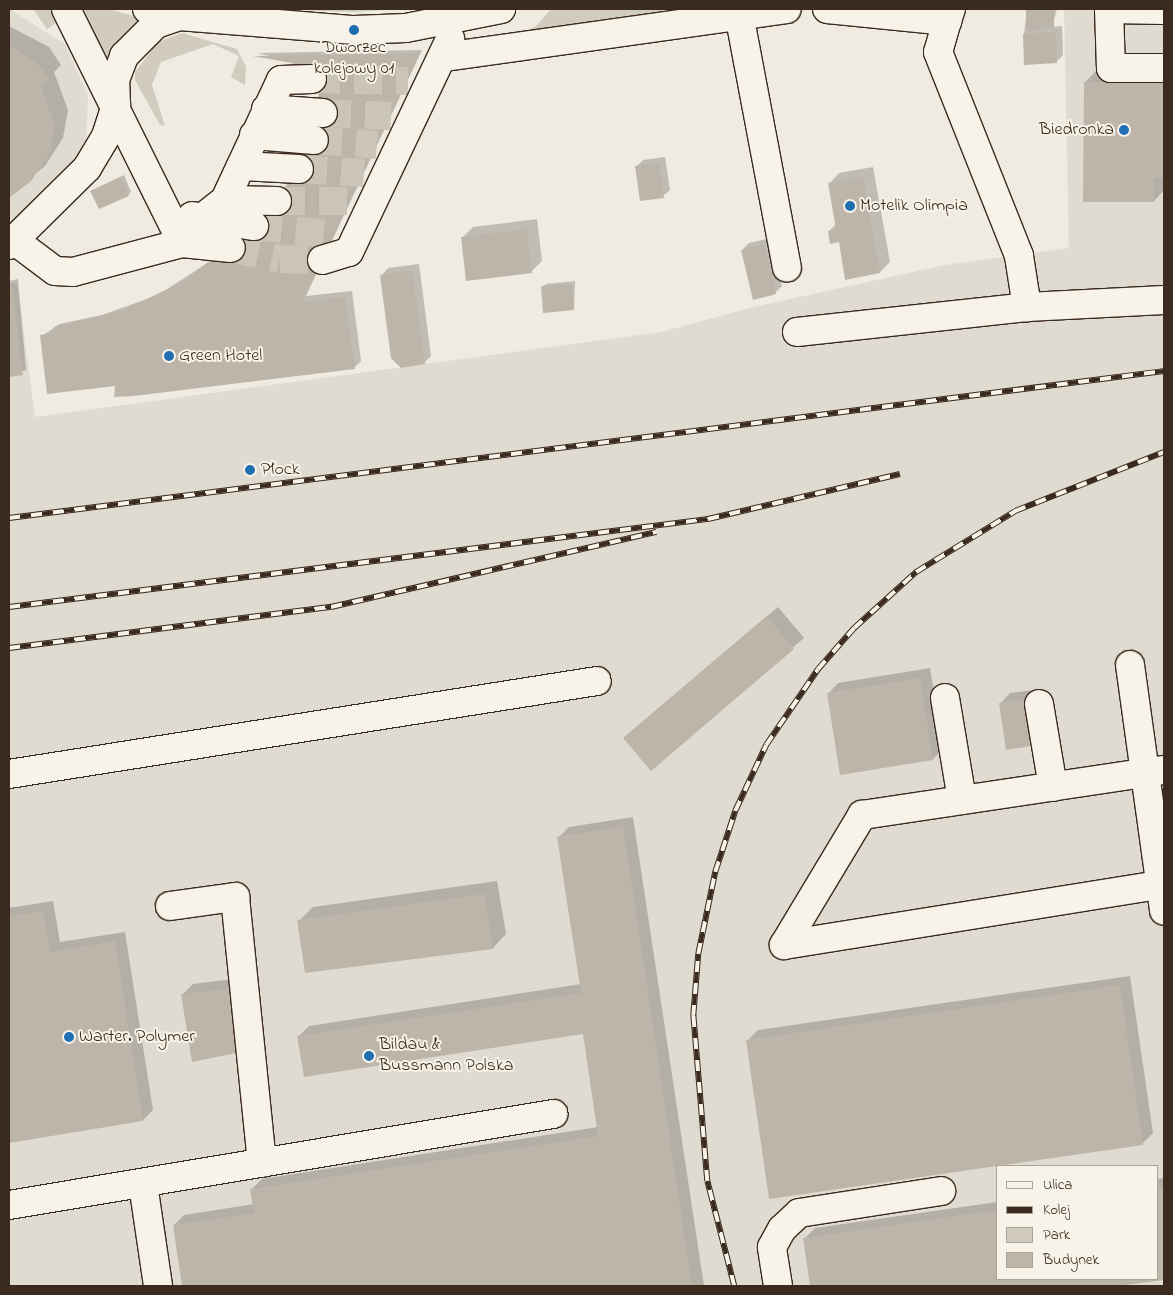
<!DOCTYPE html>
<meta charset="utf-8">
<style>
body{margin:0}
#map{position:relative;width:1173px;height:1295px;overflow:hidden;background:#efebe0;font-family:"Indie Flower",sans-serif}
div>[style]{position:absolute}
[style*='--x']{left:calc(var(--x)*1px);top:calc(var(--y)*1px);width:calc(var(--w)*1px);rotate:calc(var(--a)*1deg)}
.built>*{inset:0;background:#e0dbd0}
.green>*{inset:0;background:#d1cbc0}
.shadow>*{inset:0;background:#0003}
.building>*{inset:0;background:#bdb5aa}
.minor-tunnel>*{height:28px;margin-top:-14px;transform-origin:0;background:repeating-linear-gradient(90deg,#cbc4b9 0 28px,transparent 0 42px)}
.roads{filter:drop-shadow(1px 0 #3b2a1e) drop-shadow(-1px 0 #3b2a1e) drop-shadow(0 1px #3b2a1e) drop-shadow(0 -1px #3b2a1e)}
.minor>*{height:28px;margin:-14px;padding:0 14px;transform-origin:14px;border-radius:14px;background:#f7f3e8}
.rail>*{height:5.5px;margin-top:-2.75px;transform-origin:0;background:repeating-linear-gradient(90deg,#f7f3e8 0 11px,#3b2a1e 0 22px);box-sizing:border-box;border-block:1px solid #3b2a1e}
.dots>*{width:14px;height:14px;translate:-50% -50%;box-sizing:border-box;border:2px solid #f7f3e8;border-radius:50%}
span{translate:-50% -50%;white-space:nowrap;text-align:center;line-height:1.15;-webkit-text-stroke:4px #f7f3e8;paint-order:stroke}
.poi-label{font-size:18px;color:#3b2a1e}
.right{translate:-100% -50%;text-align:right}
.left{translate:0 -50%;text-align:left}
.frame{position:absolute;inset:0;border:10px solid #3b2a1e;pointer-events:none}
.legend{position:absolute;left:996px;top:1165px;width:162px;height:115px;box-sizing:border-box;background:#f7f3e8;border:1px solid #aca397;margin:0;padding:6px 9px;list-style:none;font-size:15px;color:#3b2a1e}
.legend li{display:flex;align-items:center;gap:10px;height:25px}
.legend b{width:25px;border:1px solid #aca397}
</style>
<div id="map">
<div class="built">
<div style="clip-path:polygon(9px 9px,65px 44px,88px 95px,86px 147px,56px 193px,9px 225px)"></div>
<div style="clip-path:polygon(evenodd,1064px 9px,1164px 9px,1164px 1286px,9px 1286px,9px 284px,17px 283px,35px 417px,661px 332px,754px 307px,945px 265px,1069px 248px,1064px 9px,997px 1166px,1157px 1166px,1157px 1279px,997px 1279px,997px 1166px)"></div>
</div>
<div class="green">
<div style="clip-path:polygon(33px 9px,52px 9px,59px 21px,47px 29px)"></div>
<div style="clip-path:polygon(84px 9px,108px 9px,141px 18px,106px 60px)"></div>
<div style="clip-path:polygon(269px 9px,397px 9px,353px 12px)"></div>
<div style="clip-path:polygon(551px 9px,673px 9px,519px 36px,536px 26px)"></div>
<div style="clip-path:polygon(182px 33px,237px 49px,246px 67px,245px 85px,231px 77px,239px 56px,213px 44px,161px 62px,152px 85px,165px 126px,160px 125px,135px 80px,135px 72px,158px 42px)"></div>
</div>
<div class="shadow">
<div style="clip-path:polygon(1027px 9px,1057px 9px,1052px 27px,1062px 26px,1063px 55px,1056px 62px,1024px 35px)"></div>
<div style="clip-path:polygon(9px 26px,49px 47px,61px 65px,54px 72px,68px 110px,63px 138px,45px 166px,9px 196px)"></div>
<div style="clip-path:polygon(422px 50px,306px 296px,352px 291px,361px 361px,354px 368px,117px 385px,42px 336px,59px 324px,102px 315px,158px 295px,235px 245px,278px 201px,322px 126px,324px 100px,313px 78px,293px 62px,258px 53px)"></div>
<div style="clip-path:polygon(1099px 68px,1164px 69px,1164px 190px,1154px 201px,1085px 82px)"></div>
<div style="clip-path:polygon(665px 157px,670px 190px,663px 196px,636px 167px,643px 160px)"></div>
<div style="clip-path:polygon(873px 167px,890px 262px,880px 272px,846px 278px,840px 241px,829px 231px,836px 224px,829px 184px,839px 173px)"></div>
<div style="clip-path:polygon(124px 175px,131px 192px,128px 195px,92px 191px)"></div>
<div style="clip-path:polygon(537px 219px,542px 261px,531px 272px,462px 238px,473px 227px)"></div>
<div style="clip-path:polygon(770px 238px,782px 286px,775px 293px,742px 250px,749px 243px)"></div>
<div style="clip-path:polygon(419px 264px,431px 356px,424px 363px,382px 275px,388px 268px)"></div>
<div style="clip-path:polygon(18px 279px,26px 370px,9px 376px,9px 281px)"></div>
<div style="clip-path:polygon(575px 281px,574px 309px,543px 287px,546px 284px)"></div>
<div style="clip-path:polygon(778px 607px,804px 638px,651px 769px,635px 728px)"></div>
<div style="clip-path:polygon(930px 668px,943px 749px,933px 759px,828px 694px,838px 683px)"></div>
<div style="clip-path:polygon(1034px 690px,1041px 734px,1030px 744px,1000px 704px,1010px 693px)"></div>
<div style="clip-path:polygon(633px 817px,704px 1286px,183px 1286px,174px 1225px,184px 1215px,254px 1204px,252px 1189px,262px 1179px,598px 1127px,584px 1033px,299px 1036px,309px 1026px,581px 984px,559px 837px,569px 827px)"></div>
<div style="clip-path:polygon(497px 881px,506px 934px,493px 948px,299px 921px,313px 907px)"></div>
<div style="clip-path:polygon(53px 901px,60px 942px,125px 932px,153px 1110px,143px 1120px,9px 1142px,9px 908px)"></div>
<div style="clip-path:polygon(1130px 976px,1153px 1133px,1142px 1144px,748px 1040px,758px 1030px)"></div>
<div style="clip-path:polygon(242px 978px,193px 1060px,182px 995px,193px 984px)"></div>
<div style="clip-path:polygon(1164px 1178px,1164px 1278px,1109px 1286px,811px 1286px,804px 1239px,815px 1228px,997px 1202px,997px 1279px,1157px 1279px,1157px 1179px)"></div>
</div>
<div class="building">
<div style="clip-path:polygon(1026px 9px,1054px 9px,1054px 27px,1026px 31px)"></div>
<div style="clip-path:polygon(1055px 32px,1057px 63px,1024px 65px,1023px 34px)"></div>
<div style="clip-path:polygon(9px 45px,35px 61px,49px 79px,41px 86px,54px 124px,50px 153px,31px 181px,9px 198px)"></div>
<div style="clip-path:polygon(420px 53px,302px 302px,345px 297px,355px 369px,134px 396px,114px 397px,115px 386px,47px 394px,40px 335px,54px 333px,54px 327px,124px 310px,184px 281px,254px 226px,299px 169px,321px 125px,318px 88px,292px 63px,253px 56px)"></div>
<div style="clip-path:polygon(1084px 82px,1164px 82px,1164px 178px,1154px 178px,1154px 202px,1083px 202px)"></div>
<div style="clip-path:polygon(659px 163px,664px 198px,640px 201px,635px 166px)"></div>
<div style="clip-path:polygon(120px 177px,129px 196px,99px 209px,90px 191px)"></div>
<div style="clip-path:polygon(863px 177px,880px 273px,845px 280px,839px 242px,830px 244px,828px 231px,836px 229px,828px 183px)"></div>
<div style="clip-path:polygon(527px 229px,532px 273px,466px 281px,461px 237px)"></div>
<div style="clip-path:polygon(764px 244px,776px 294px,753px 300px,741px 250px)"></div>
<div style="clip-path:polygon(412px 270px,425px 364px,401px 368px,391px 358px,380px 275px)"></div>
<div style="clip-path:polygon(572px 284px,574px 310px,543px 313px,541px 286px)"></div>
<div style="clip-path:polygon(12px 285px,23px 375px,9px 377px,9px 286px)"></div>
<div style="clip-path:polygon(767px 616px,794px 649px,651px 771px,623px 738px)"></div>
<div style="clip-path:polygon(920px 678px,933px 760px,840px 775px,827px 693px)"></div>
<div style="clip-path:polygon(1024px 699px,1031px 746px,1006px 750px,999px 703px)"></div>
<div style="clip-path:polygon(623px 826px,692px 1286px,182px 1286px,173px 1225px,254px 1213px,250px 1189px,598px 1136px,583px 1034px,304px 1077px,297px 1036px,581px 993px,557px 837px)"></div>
<div style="clip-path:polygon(484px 894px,493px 949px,305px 973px,297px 920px)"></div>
<div style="clip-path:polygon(43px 911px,50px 952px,115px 941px,143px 1121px,9px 1143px,9px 916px)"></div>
<div style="clip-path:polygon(1120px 985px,1143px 1145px,769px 1199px,746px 1040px)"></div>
<div style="clip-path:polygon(232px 988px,241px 1052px,192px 1062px,181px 994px)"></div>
<div style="clip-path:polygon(1164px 1186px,1164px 1280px,1117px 1286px,810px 1286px,803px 1238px,997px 1210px,997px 1279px,1157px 1279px,1157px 1187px)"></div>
</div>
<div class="minor-tunnel">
<div style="--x:312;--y:79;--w:96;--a:1.2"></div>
<div style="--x:323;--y:113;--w:68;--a:2.5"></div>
<div style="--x:314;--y:140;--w:63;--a:4.5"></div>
<div style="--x:299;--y:169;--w:65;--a:3.5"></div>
<div style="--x:277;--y:201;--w:73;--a:0"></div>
<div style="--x:254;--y:226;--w:81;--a:6.4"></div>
<div style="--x:231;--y:248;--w:50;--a:12.7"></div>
<div style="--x:280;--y:259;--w:42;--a:1.4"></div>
</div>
<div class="roads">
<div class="minor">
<div style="--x:66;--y:9;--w:261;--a:63.6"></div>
<div style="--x:147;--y:9;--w:33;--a:12"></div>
<div style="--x:179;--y:16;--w:176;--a:4.6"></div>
<div style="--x:354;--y:30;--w:52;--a:-2.2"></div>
<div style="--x:406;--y:28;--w:97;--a:-11.3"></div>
<div style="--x:827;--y:9;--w:121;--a:5.7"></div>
<div style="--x:947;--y:21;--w:13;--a:-72"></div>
<div style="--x:1164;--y:10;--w:55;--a:-179"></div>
<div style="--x:1109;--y:9;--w:59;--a:88.1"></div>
<div style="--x:1111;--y:68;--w:53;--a:0"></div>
<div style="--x:739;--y:14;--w:258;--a:79.3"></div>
<div style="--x:947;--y:21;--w:32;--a:106"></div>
<div style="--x:938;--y:52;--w:219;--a:68.3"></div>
<div style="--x:1019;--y:256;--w:52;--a:81.1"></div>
<div style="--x:445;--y:57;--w:345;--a:-8"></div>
<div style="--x:266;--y:109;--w:57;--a:4"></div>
<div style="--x:254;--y:135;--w:60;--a:4.8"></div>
<div style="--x:241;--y:166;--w:58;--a:3"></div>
<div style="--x:225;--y:200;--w:52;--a:1.1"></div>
<div style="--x:192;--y:216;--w:63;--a:9.2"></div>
<div style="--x:202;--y:218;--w:29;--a:-38"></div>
<div style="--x:225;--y:200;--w:132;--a:-65"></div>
<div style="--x:281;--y:80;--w:31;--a:-2"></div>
<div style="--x:15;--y:241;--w:50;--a:36.9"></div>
<div style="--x:55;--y:271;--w:18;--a:3"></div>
<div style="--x:73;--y:272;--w:113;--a:-14.9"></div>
<div style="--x:182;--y:243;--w:49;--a:5.8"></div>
<div style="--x:9;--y:245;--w:110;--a:-44.6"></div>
<div style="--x:87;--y:168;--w:37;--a:-59"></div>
<div style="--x:106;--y:136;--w:33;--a:-72"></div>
<div style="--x:116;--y:105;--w:25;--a:-92"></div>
<div style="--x:115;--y:80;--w:26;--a:-69"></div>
<div style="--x:124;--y:56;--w:45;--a:-45"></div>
<div style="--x:156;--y:24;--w:24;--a:-19"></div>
<div style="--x:322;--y:260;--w:28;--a:-17"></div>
<div style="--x:349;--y:252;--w:236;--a:-64.6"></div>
<div style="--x:797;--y:332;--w:231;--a:-6.2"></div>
<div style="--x:1027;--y:307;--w:137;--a:-2.9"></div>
<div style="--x:1130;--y:665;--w:248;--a:82.1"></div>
<div style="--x:945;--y:698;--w:103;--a:80.5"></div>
<div style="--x:1039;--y:704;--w:84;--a:80.4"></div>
<div style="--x:9;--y:774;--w:595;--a:-8.99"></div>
<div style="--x:170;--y:906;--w:66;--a:-7.9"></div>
<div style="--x:235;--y:897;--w:267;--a:84.2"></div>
<div style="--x:784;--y:945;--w:152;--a:-59"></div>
<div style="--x:862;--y:815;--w:305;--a:-8.5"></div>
<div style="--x:784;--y:945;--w:381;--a:-9.1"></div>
<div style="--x:143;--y:1184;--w:103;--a:81.6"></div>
<div style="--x:9;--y:1205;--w:552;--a:-9.5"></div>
<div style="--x:778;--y:1286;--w:39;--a:-99"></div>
<div style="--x:772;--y:1247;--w:21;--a:-61"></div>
<div style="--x:782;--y:1229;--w:23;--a:-43"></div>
<div style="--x:799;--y:1213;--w:144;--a:-8.8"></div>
</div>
</div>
<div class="rail">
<div style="--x:9;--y:518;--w:1164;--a:-7.25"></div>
<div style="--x:9;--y:607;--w:705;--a:-7.18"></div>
<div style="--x:708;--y:519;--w:197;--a:-13.2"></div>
<div style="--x:9;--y:648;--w:325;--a:-7.3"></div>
<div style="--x:331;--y:607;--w:334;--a:-13"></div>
<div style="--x:734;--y:1286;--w:108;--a:-104.4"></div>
<div style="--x:707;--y:1181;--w:166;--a:-94.8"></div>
<div style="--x:693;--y:1016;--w:62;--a:-85.4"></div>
<div style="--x:698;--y:954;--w:84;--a:-78.3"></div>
<div style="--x:715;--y:872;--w:64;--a:-71.8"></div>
<div style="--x:735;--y:811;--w:73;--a:-64.8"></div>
<div style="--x:766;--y:745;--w:92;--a:-55.6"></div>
<div style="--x:818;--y:669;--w:55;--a:-48.7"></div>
<div style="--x:854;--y:628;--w:84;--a:-42.1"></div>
<div style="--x:916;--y:572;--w:116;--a:-31.6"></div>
<div style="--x:1015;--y:511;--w:160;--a:-21.6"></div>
</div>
<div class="dots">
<div style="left:354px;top:30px;background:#1f6fb2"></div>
<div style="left:1124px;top:130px;background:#1f6fb2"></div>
<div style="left:850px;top:206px;background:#1f6fb2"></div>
<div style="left:169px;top:356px;background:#1f6fb2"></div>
<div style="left:250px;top:470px;background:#1f6fb2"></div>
<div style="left:69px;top:1037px;background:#1f6fb2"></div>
<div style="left:369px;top:1056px;background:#1f6fb2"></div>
</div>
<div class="poi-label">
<span style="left:354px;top:59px">Dworzec<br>kolejowy 01</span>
<span class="right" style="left:1114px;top:130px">Biedronka</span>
<span class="left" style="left:860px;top:206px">Motelik Olimpia</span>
<span class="left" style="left:179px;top:356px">Green Hotel</span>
<span class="left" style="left:261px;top:470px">Płock</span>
<span class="left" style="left:79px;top:1037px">Warter. Polymer</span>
<span class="left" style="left:379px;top:1056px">Bildau &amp;<br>Bussmann Polska</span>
</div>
<div class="frame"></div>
<ul class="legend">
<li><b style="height:6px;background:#f7f3e8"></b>Ulica</li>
<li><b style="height:6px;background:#3b2a1e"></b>Kolej</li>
<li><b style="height:14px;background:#d1cbc0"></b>Park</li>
<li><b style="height:14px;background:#bdb5aa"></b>Budynek</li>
</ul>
</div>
